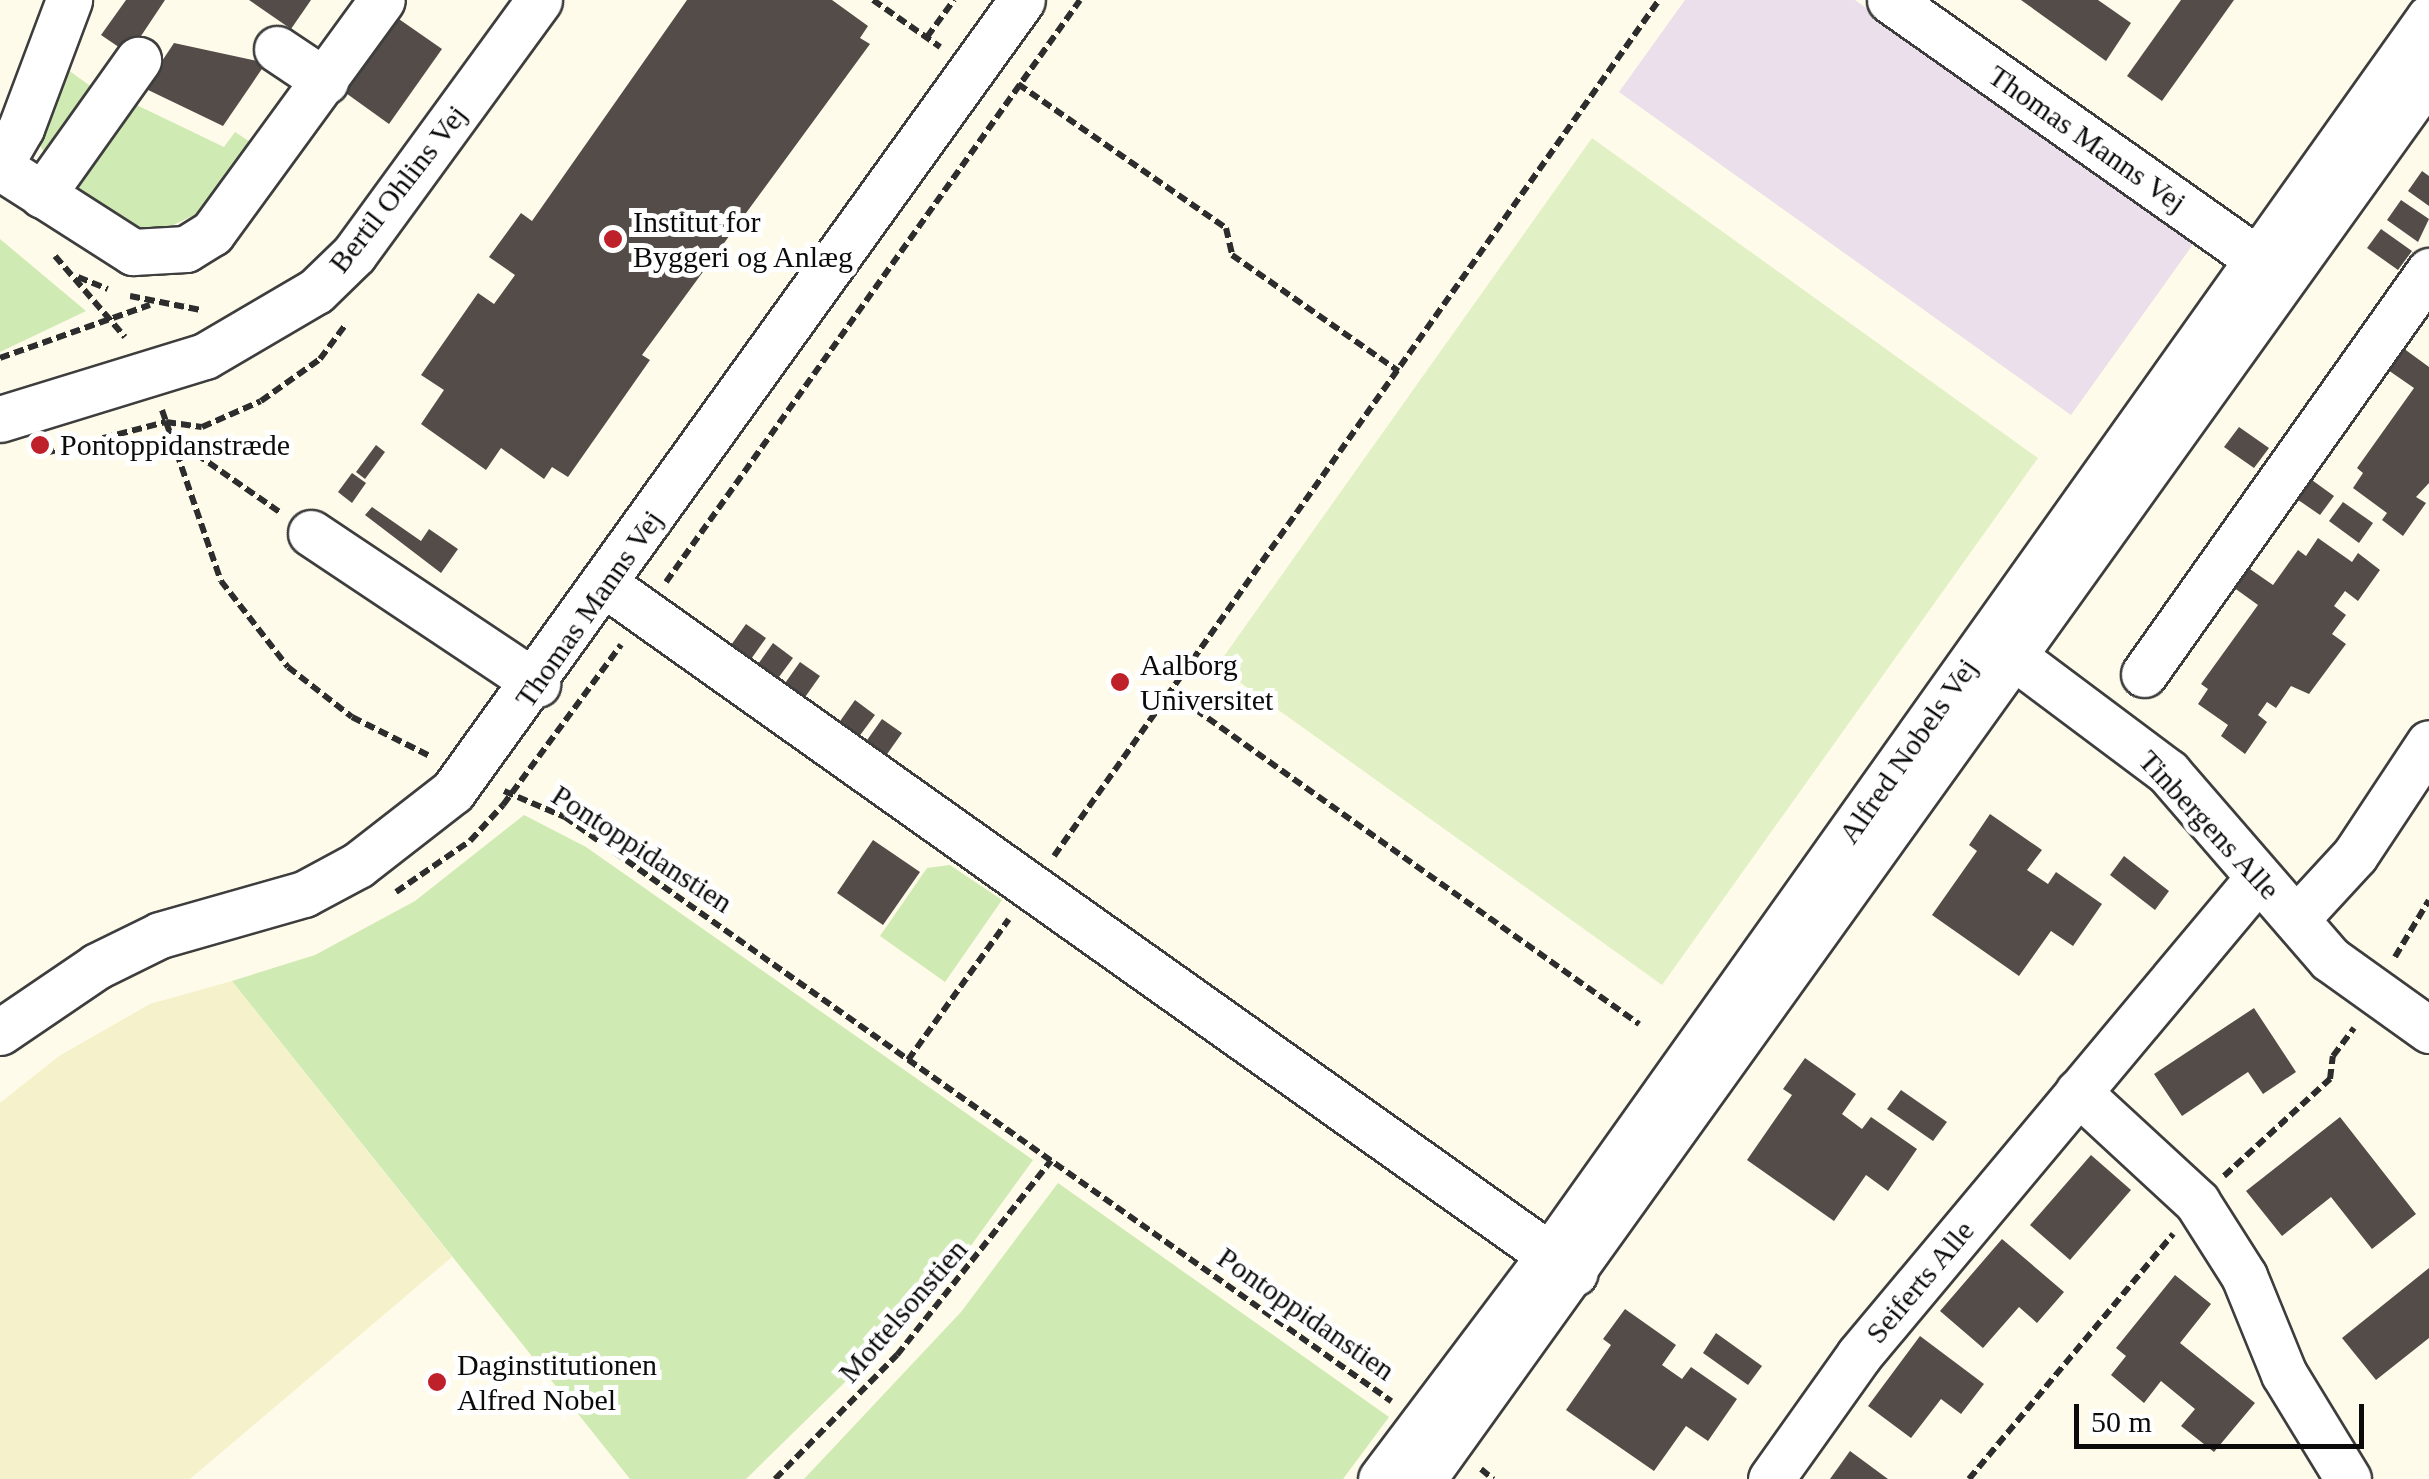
<!DOCTYPE html>
<meta charset="utf-8">
<style>
body{margin:0}
#map{position:relative;width:2429px;height:1479px;overflow:hidden;background:#fffbea;font-family:Georgia,serif}
div>[style]{position:absolute}
[style*='--x']{left:calc(var(--x)*1px);top:calc(var(--y)*1px);width:calc(var(--w)*1px);rotate:calc(var(--a)*1deg)}
.industrial>*{inset:0;background:#eadfeb}
.farmland>*{inset:0;background:#f5f1ca}
.green>*{inset:0;background:#d0eab3}
.pitch>*{inset:0;background:#e2f1c5}
.building>*{inset:0;background:#544c48}
.path>*{height:6px;margin-top:-3px;transform-origin:0;background:repeating-linear-gradient(90deg,#2d2d2d 0 10px,transparent 0 15px)}
.roads{filter:drop-shadow(2px 0 #3e3e3e) drop-shadow(-2px 0 #3e3e3e) drop-shadow(0 2px #3e3e3e) drop-shadow(0 -2px #3e3e3e)}
.minor>*{height:45px;margin:-22.5px;padding:0 22.5px;transform-origin:22.5px;border-radius:22.5px;background:#fff}
.dots>*{width:28px;height:28px;translate:-50% -50%;box-sizing:border-box;border:5px solid #fff;border-radius:50%}
span{translate:-50% -50%;white-space:nowrap;text-align:center;line-height:1.15;-webkit-text-stroke:10px #fff;paint-order:stroke}
.street-label{font-size:30px;color:#0b0b0b}
.poi-label{font-size:30px;color:#0b0b0b}
.left{translate:0 -50%;text-align:left}
.scale{position:absolute;left:2074px;top:1404px;width:290px;height:45px;box-sizing:border-box;border:5px solid #0b0b0b;border-top:0;padding-left:12px;font-size:30px;line-height:35px;white-space:nowrap;color:#0b0b0b;-webkit-text-stroke:8px #fff;paint-order:stroke}
</style>
<div id="map">
<div class="industrial">
<div style="clip-path:polygon(1685px 0,1855px 0,2194px 243px,2071px 415px,1619px 92px)"></div>
</div>
<div class="farmland">
<div style="clip-path:polygon(232px 981px,452px 1257px,190px 1479px,0 1479px,0 1103px,59px 1056px,150px 1004px)"></div>
</div>
<div class="green">
<div style="clip-path:polygon(60px 64px,100px 93px,47px 157px,33px 134px)"></div>
<div style="clip-path:polygon(122px 98px,224px 147px,235px 132px,258px 147px,203px 211px,171px 226px,139px 229px,76px 201px,75px 171px)"></div>
<div style="clip-path:polygon(0 239px,86px 311px,0 352px)"></div>
<div style="clip-path:polygon(524px 815px,586px 847px,1033px 1160px,967px 1251px,883px 1345px,746px 1479px,630px 1479px,232px 981px,315px 955px,415px 901px)"></div>
<div style="clip-path:polygon(950px 865px,1002px 900px,945px 982px,880px 936px,927px 868px)"></div>
<div style="clip-path:polygon(1058px 1183px,1389px 1417px,1343px 1479px,804px 1479px,961px 1312px)"></div>
</div>
<div class="pitch">
<div style="clip-path:polygon(1592px 138px,2038px 458px,1662px 985px,1217px 666px)"></div>
</div>
<div class="building">
<div style="clip-path:polygon(126px 0,165px 0,129px 54px,101px 35px)"></div>
<div style="clip-path:polygon(249px 0,311px 0,291px 29px)"></div>
<div style="clip-path:polygon(687px 0,832px 0,868px 26px,860px 38px,870px 44px,642px 355px,650px 360px,568px 477px,552px 467px,544px 479px,501px 448px,486px 470px,421px 424px,444px 390px,421px 375px,478px 293px,494px 304px,515px 275px,489px 257px,521px 213px,532px 221px)"></div>
<div style="clip-path:polygon(2021px 0,2098px 0,2131px 23px,2106px 61px)"></div>
<div style="clip-path:polygon(2181px 0,2234px 0,2162px 101px,2127px 76px)"></div>
<div style="clip-path:polygon(396px 17px,442px 49px,389px 124px,343px 91px)"></div>
<div style="clip-path:polygon(174px 43px,266px 63px,223px 126px,144px 88px)"></div>
<div style="clip-path:polygon(2422px 171px,2429px 176px,2429px 206px,2408px 191px)"></div>
<div style="clip-path:polygon(2401px 200px,2429px 219px,2418px 242px,2387px 220px)"></div>
<div style="clip-path:polygon(2381px 229px,2412px 251px,2398px 270px,2367px 248px)"></div>
<div style="clip-path:polygon(2403px 348px,2429px 367px,2429px 483px,2416px 497px,2426px 503px,2403px 536px,2382px 520px,2387px 513px,2353px 488px,2363px 473px,2357px 468px,2414px 388px,2388px 370px)"></div>
<div style="clip-path:polygon(2239px 427px,2269px 448px,2254px 468px,2224px 447px)"></div>
<div style="clip-path:polygon(376px 445px,385px 452px,365px 479px,356px 472px)"></div>
<div style="clip-path:polygon(352px 473px,366px 483px,352px 503px,338px 492px)"></div>
<div style="clip-path:polygon(2305px 475px,2334px 496px,2320px 515px,2291px 495px)"></div>
<div style="clip-path:polygon(2343px 502px,2373px 523px,2359px 543px,2329px 521px)"></div>
<div style="clip-path:polygon(372px 507px,421px 541px,429px 529px,458px 549px,441px 573px,365px 515px)"></div>
<div style="clip-path:polygon(2318px 538px,2352px 562px,2358px 553px,2380px 570px,2358px 601px,2345px 591px,2334px 606px,2346px 615px,2332px 634px,2346px 644px,2309px 694px,2291px 686px,2276px 708px,2267px 702px,2258px 715px,2267px 722px,2245px 754px,2221px 736px,2228px 725px,2198px 704px,2208px 689px,2201px 684px,2258px 605px,2233px 587px,2247px 567px,2273px 585px,2298px 550px,2306px 556px)"></div>
<div style="clip-path:polygon(746px 624px,766px 638px,749px 662px,729px 648px)"></div>
<div style="clip-path:polygon(773px 643px,793px 658px,776px 681px,756px 667px)"></div>
<div style="clip-path:polygon(800px 662px,820px 676px,803px 700px,783px 686px)"></div>
<div style="clip-path:polygon(855px 700px,875px 715px,858px 738px,838px 724px)"></div>
<div style="clip-path:polygon(882px 719px,902px 733px,885px 757px,865px 743px)"></div>
<div style="clip-path:polygon(1990px 814px,2042px 850px,2027px 870px,2048px 884px,2056px 872px,2102px 904px,2073px 946px,2051px 931px,2019px 976px,1932px 915px,1977px 851px,1969px 845px)"></div>
<div style="clip-path:polygon(873px 840px,920px 872px,883px 925px,837px 893px)"></div>
<div style="clip-path:polygon(2124px 856px,2169px 891px,2155px 910px,2110px 875px)"></div>
<div style="clip-path:polygon(2254px 1008px,2296px 1072px,2263px 1094px,2248px 1072px,2182px 1116px,2154px 1074px)"></div>
<div style="clip-path:polygon(1805px 1058px,1856px 1094px,1842px 1114px,1862px 1129px,1871px 1117px,1917px 1149px,1888px 1191px,1866px 1175px,1834px 1221px,1747px 1160px,1792px 1095px,1783px 1089px)"></div>
<div style="clip-path:polygon(1901px 1090px,1947px 1122px,1933px 1141px,1887px 1109px)"></div>
<div style="clip-path:polygon(2340px 1117px,2416px 1214px,2372px 1249px,2331px 1197px,2282px 1236px,2246px 1191px)"></div>
<div style="clip-path:polygon(2091px 1155px,2131px 1190px,2070px 1260px,2030px 1225px)"></div>
<div style="clip-path:polygon(2002px 1239px,2064px 1292px,2037px 1323px,2019px 1307px,1983px 1348px,1940px 1311px)"></div>
<div style="clip-path:polygon(2429px 1268px,2429px 1338px,2376px 1380px,2342px 1338px)"></div>
<div style="clip-path:polygon(2175px 1275px,2211px 1304px,2180px 1343px,2255px 1403px,2214px 1452px,2181px 1426px,2195px 1409px,2161px 1381px,2144px 1403px,2111px 1375px,2126px 1356px,2116px 1348px)"></div>
<div style="clip-path:polygon(1625px 1309px,1676px 1345px,1662px 1365px,1682px 1379px,1691px 1367px,1737px 1399px,1708px 1441px,1686px 1426px,1654px 1471px,1566px 1410px,1611px 1345px,1603px 1339px)"></div>
<div style="clip-path:polygon(1716px 1333px,1762px 1366px,1748px 1385px,1703px 1353px)"></div>
<div style="clip-path:polygon(1920px 1336px,1984px 1384px,1961px 1414px,1941px 1399px,1911px 1438px,1868px 1406px)"></div>
<div style="clip-path:polygon(1850px 1451px,1888px 1479px,1830px 1479px)"></div>
</div>
<div class="path">
<div style="--x:873;--y:0;--w:82;--a:35"></div>
<div style="--x:927;--y:37;--w:46;--a:-53.9"></div>
<div style="--x:1018;--y:84;--w:253;--a:34.7"></div>
<div style="--x:1226;--y:228;--w:28;--a:77"></div>
<div style="--x:1232;--y:255;--w:203;--a:34.9"></div>
<div style="--x:55;--y:256;--w:107;--a:49.2"></div>
<div style="--x:78;--y:277;--w:32;--a:22"></div>
<div style="--x:130;--y:296;--w:72;--a:11.2"></div>
<div style="--x:0;--y:358;--w:159;--a:-19.5"></div>
<div style="--x:162;--y:410;--w:181;--a:71"></div>
<div style="--x:221;--y:581;--w:109;--a:52.1"></div>
<div style="--x:288;--y:667;--w:81;--a:38"></div>
<div style="--x:352;--y:717;--w:87;--a:26.6"></div>
<div style="--x:172;--y:437;--w:133;--a:34.9"></div>
<div style="--x:45;--y:453;--w:125;--a:-14.4"></div>
<div style="--x:166;--y:422;--w:36;--a:8"></div>
<div style="--x:202;--y:427;--w:64;--a:-23.8"></div>
<div style="--x:261;--y:401;--w:72;--a:-35.4"></div>
<div style="--x:320;--y:359;--w:44;--a:-53.4"></div>
<div style="--x:666;--y:582;--w:714;--a:-54.57"></div>
<div style="--x:1171;--y:692;--w:574;--a:35.35"></div>
<div style="--x:504;--y:791;--w:66;--a:23.1"></div>
<div style="--x:565;--y:817;--w:1012;--a:35.26"></div>
<div style="--x:1054;--y:856;--w:1048;--a:-54.75"></div>
<div style="--x:396;--y:892;--w:90;--a:-34.6"></div>
<div style="--x:470;--y:841;--w:49;--a:-47.5"></div>
<div style="--x:503;--y:805;--w:199;--a:-53.6"></div>
<div style="--x:2395;--y:957;--w:66;--a:-59.2"></div>
<div style="--x:908;--y:1060;--w:173;--a:-54.4"></div>
<div style="--x:2224;--y:1176;--w:144;--a:-42.5"></div>
<div style="--x:2330;--y:1079;--w:23;--a:-83"></div>
<div style="--x:2333;--y:1056;--w:35;--a:-53"></div>
<div style="--x:1481;--y:1469;--w:16;--a:40"></div>
<div style="--x:775;--y:1479;--w:174;--a:-45.5"></div>
<div style="--x:897;--y:1355;--w:248;--a:-51.6"></div>
<div style="--x:1969;--y:1479;--w:319;--a:-50.2"></div>
</div>
<div class="roads">
<div class="minor">
<div style="--x:1890;--y:0;--w:477;--a:35.2"></div>
<div style="--x:277;--y:49;--w:58;--a:33.7"></div>
<div style="--x:0;--y:164;--w:42;--a:-59.7"></div>
<div style="--x:21;--y:128;--w:137;--a:-69.4"></div>
<div style="--x:0;--y:167;--w:158;--a:32.6"></div>
<div style="--x:133;--y:252;--w:53;--a:-3.2"></div>
<div style="--x:186;--y:249;--w:31;--a:-32"></div>
<div style="--x:212;--y:233;--w:288;--a:-53.9"></div>
<div style="--x:42;--y:195;--w:166;--a:-54.6"></div>
<div style="--x:0;--y:419;--w:214;--a:-17.1"></div>
<div style="--x:205;--y:356;--w:129;--a:-30.4"></div>
<div style="--x:316;--y:291;--w:53;--a:-44.2"></div>
<div style="--x:354;--y:254;--w:314;--a:-53.9"></div>
<div style="--x:311;--y:533;--w:272;--a:33.7"></div>
<div style="--x:606;--y:585;--w:1188;--a:35.38"></div>
<div style="--x:1993;--y:641;--w:219;--a:36.8"></div>
<div style="--x:2168;--y:772;--w:247;--a:49.1"></div>
<div style="--x:2330;--y:959;--w:122;--a:35.6"></div>
<div style="--x:2144;--y:674;--w:494;--a:-54.7"></div>
<div style="--x:2296;--y:919;--w:87;--a:-47.3"></div>
<div style="--x:2355;--y:855;--w:134;--a:-56.5"></div>
<div style="--x:0;--y:1032;--w:117;--a:-34.2"></div>
<div style="--x:97;--y:966;--w:70;--a:-26.2"></div>
<div style="--x:160;--y:935;--w:150;--a:-15.9"></div>
<div style="--x:304;--y:894;--w:61;--a:-28.2"></div>
<div style="--x:358;--y:865;--w:120;--a:-37.9"></div>
<div style="--x:453;--y:791;--w:974;--a:-54.27"></div>
<div style="--x:2078;--y:1092;--w:162;--a:42.7"></div>
<div style="--x:2197;--y:1202;--w:88;--a:57.6"></div>
<div style="--x:2244;--y:1276;--w:106;--a:67.8"></div>
<div style="--x:2284;--y:1374;--w:123;--a:58.6"></div>
<div style="--x:1381;--y:1479;--w:281;--a:-53"></div>
<div style="--x:1550;--y:1255;--w:1518;--a:-54.6"></div>
<div style="--x:1423;--y:1479;--w:1726;--a:-54.36"></div>
<div style="--x:1771;--y:1479;--w:152;--a:-54.6"></div>
<div style="--x:1859;--y:1355;--w:622;--a:-50.09"></div>
</div>
</div>
<div class="dots">
<div style="left:613px;top:239px;background:#be212a"></div>
<div style="left:40px;top:445px;background:#be212a"></div>
<div style="left:1120px;top:682px;background:#be212a"></div>
<div style="left:437px;top:1382px;background:#be212a"></div>
</div>
<div class="street-label">
<span style="left:2087px;top:139px;rotate:35deg">Thomas Manns Vej</span>
<span style="left:398px;top:189px;rotate:-52deg">Bertil Ohlins Vej</span>
<span style="left:589px;top:609px;rotate:-55deg">Thomas Manns Vej</span>
<span style="left:1908px;top:751px;rotate:-55deg">Alfred Nobels Vej</span>
<span style="left:2209px;top:825px;rotate:47deg">Tinbergens Alle</span>
<span style="left:642px;top:849px;rotate:33deg">Pontoppidanstien</span>
<span style="left:1920px;top:1282px;rotate:-50deg">Seiferts Alle</span>
<span style="left:903px;top:1311px;rotate:-49deg">Mottelsonstien</span>
<span style="left:1306px;top:1314px;rotate:35deg">Pontoppidanstien</span>
</div>
<div class="poi-label">
<span class="left" style="left:633px;top:239px">Institut for<br>Byggeri og Anlæg</span>
<span class="left" style="left:60px;top:445px">Pontoppidanstræde</span>
<span class="left" style="left:1140px;top:682px">Aalborg<br>Universitet</span>
<span class="left" style="left:457px;top:1382px">Daginstitutionen<br>Alfred Nobel</span>
</div>
<div class="scale">50 m</div>
</div>
